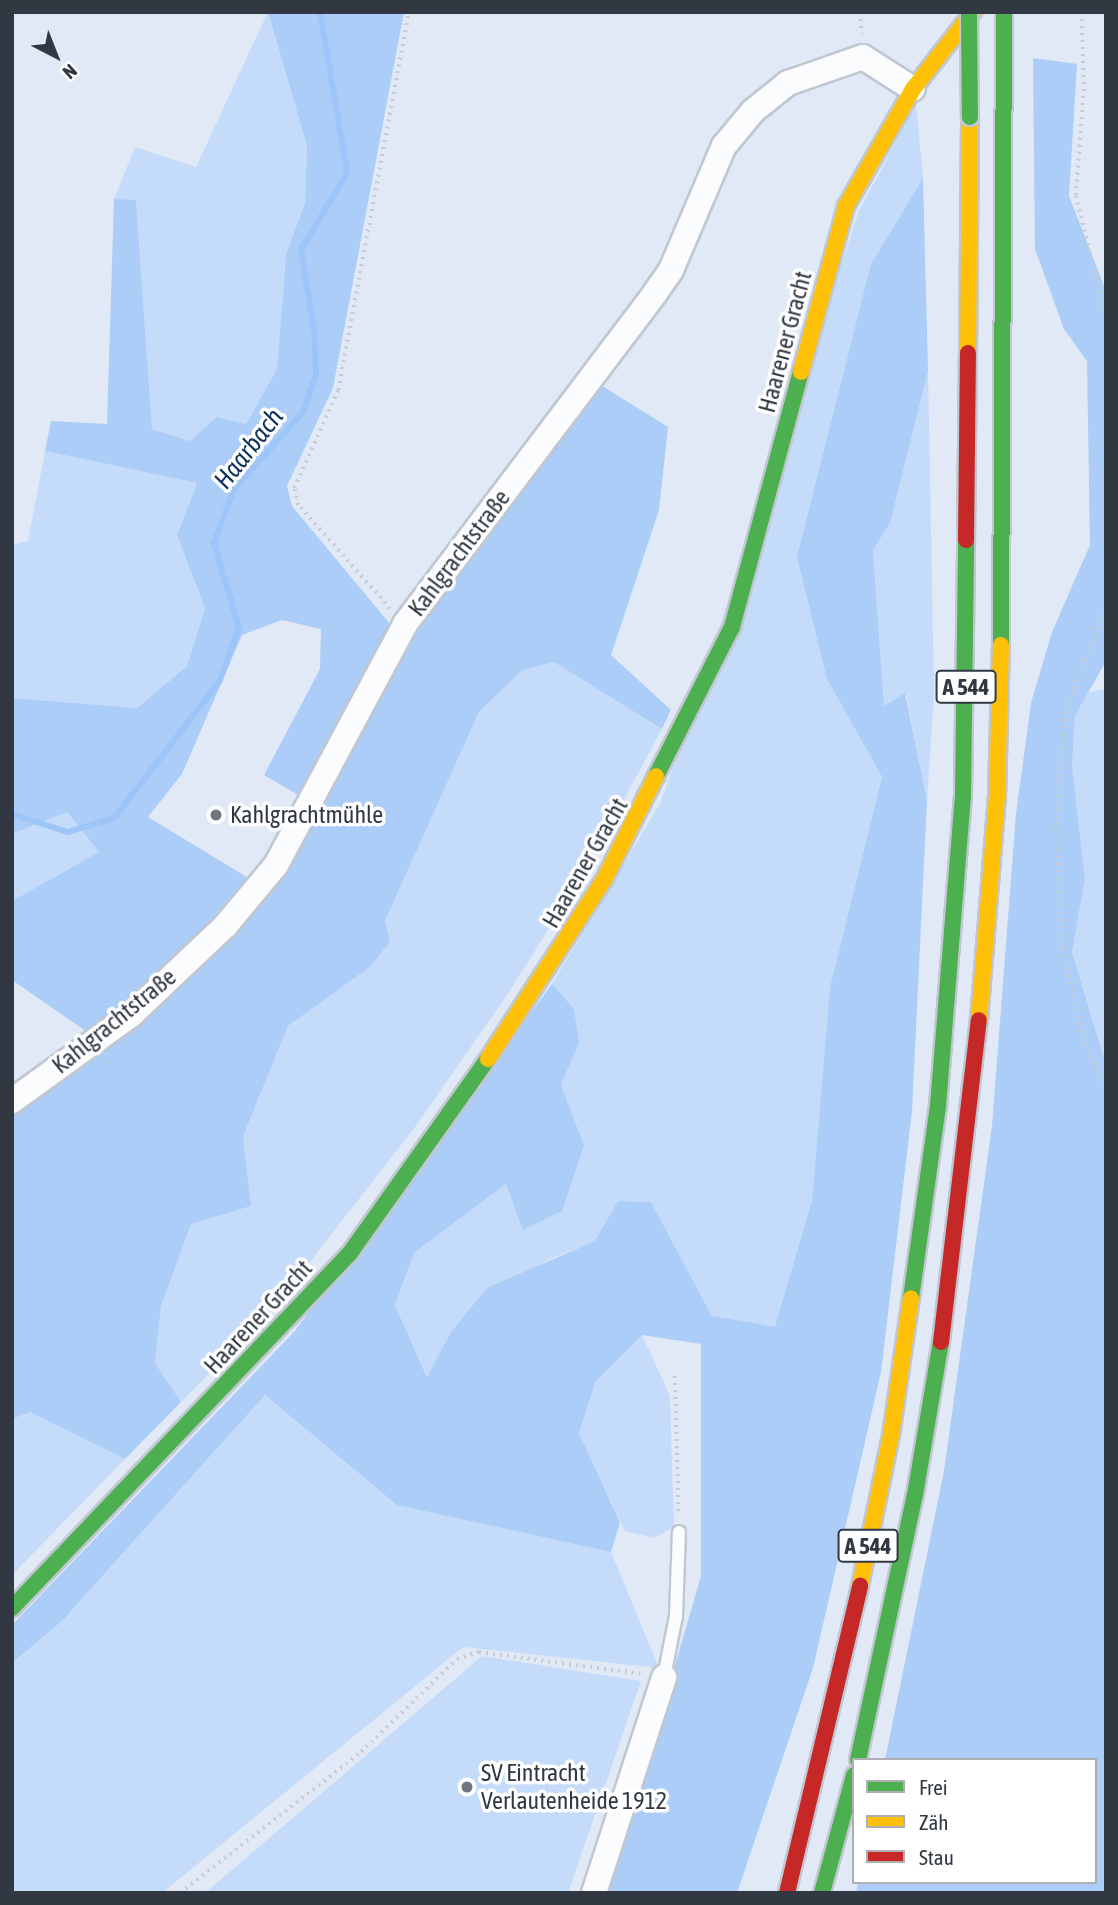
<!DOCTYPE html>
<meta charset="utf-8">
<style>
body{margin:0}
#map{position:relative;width:1118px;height:1905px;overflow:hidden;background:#e0e9f5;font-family:"Asap Condensed",sans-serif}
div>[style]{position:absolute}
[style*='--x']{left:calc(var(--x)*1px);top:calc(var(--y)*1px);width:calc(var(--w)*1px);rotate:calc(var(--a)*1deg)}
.green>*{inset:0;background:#c4dcfa}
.forest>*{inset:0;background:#abcdf7}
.stream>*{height:6px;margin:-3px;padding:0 3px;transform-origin:3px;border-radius:3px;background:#9dc5f7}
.path>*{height:3.5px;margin-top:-1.75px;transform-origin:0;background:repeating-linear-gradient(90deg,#c8cbd0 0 2px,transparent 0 7px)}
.roads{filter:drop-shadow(2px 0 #c0c7d1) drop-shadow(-2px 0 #c0c7d1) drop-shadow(0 2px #c0c7d1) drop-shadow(0 -2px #c0c7d1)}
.lane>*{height:12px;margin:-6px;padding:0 6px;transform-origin:6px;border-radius:6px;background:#fafcfe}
.street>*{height:24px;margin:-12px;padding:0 12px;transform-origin:12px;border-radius:12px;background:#fafcfe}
.fast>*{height:16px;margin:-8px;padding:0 8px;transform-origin:8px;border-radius:8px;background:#4caf50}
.slow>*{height:16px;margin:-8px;padding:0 8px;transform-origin:8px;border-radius:8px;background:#ffc107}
.jam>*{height:16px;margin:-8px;padding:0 8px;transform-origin:8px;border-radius:8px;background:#c62828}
.bridges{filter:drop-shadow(2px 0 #c3c8ce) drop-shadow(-2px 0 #c3c8ce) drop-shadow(0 2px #c3c8ce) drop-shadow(0 -2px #c3c8ce)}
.fast-bridge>*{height:16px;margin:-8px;padding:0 8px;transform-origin:8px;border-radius:8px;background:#4caf50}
.dots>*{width:19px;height:19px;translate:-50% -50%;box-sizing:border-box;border:4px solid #fff;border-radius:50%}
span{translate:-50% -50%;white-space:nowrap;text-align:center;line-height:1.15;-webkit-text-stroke:7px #fff;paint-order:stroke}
.shield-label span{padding:2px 5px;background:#fff;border:2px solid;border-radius:5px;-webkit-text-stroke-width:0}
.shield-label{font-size:23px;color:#313841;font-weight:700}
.street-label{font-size:24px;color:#313841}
.poi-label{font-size:24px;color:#313841}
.left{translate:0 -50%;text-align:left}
.water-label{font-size:26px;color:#0c315b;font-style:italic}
.frame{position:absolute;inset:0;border:14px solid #313841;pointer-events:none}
.legend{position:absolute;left:852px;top:1758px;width:245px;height:126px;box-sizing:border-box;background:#fff;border:2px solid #adafb3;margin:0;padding:9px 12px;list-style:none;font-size:21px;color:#313841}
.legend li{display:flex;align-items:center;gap:14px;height:35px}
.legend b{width:35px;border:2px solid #adafb3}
.north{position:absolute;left:21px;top:21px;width:70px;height:70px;-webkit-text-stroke:5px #fff;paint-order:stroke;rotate:138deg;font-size:19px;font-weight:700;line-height:28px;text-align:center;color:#313841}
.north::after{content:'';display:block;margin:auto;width:24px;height:32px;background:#313841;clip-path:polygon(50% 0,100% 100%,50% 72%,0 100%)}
</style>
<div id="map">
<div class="green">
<div style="clip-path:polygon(268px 12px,307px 146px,305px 203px,286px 254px,277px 369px,246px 424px,217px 417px,191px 441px,152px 430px,136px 201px,114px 199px,135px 147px,196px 167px)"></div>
<div style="clip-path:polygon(916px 104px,923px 178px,871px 264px,827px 679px,882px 777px,830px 987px,812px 1200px,775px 1328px,712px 1316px,651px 1202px,618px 1201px,596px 1241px,547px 1260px,451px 1332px,428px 1378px,395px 1305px,414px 1253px,506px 1184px,584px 1145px,561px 1085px,579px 1043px,552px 984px,661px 802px,859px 211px)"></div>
<div style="clip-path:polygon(928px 371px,934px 692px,927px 800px,906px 694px,884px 706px,873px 550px,890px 522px)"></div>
<div style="clip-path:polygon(45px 451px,197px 483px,177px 535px,205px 608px,187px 666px,137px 708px,12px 698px,12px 545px,28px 541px)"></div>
<div style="clip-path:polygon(554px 662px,662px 729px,587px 868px,507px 995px,415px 1127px,274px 1308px,181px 1402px,155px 1363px,161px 1306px,191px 1223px,251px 1206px,243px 1138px,288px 1026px,370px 967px,390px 942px,385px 921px,479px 712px,522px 669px)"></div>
<div style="clip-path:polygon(1106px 689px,1106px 1065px,1072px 952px,1085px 879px,1072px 765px,1075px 716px,1089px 692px)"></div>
<div style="clip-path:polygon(67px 812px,99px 852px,12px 901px,12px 834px)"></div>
<div style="clip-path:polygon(642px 1335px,670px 1396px,674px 1527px,654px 1538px,625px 1531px,579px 1433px,596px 1381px)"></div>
<div style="clip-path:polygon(265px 1395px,397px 1505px,611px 1552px,659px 1668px,463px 1647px,162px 1893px,12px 1893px,12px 1663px,62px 1621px)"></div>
<div style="clip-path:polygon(30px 1412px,125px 1459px,12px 1575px,12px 1419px)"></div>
<div style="clip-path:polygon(482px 1656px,641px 1681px,568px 1893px,205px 1893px)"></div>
</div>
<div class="forest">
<div style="clip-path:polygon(268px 12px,404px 12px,333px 388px,287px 486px,292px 506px,395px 630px,305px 799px,264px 775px,320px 669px,321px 629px,282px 620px,242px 635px,182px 774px,148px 817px,255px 882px,93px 1036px,12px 980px,12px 901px,99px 852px,67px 812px,12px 834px,12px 698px,137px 708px,187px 666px,205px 608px,177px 535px,197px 483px,45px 451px,51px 421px,107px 424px,114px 199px,136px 200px,152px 429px,190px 441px,217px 417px,246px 424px,277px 369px,286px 254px,305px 203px,307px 146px)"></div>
<div style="clip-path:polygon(1033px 58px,1077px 64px,1069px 196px,1106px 291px,1106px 661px,1075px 716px,1072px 765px,1085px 879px,1072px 952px,1106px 1065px,1106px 1893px,856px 1893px,858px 1882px,1095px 1882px,1095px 1760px,885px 1760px,944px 1471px,992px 1126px,1016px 814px,1031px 703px,1052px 632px,1090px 545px,1087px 361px,1064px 329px,1035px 249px)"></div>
<div style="clip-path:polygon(923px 178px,928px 371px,890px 523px,873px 550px,884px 706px,905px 693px,927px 800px,912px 1111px,881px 1372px,813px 1668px,737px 1893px,609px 1893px,701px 1576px,701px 1344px,642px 1335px,596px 1381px,579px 1433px,620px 1522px,611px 1552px,397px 1505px,265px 1395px,62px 1621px,12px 1663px,12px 1625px,294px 1332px,552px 984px,574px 1009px,579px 1043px,561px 1085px,584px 1145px,562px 1211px,523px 1230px,506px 1184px,414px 1253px,395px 1305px,427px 1377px,451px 1332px,487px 1288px,595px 1241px,618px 1201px,651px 1202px,712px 1316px,775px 1327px,812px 1200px,830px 987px,882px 777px,827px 679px,797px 557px,871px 264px)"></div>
<div style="clip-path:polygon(596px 382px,668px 427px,659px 510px,611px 655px,671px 710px,662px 729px,554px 662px,522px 670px,479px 712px,385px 921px,390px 942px,370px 967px,288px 1026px,243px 1137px,251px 1206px,191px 1224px,161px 1306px,155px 1363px,181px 1402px,125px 1459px,30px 1412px,12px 1419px,12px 1110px,231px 929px,410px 630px)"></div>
</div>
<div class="stream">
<div style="--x:12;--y:814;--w:59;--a:17.8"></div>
<div style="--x:68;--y:832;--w:48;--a:-16.9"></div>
<div style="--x:114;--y:818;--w:172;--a:-52.3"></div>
<div style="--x:219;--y:682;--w:58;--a:-69.7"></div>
<div style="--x:239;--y:628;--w:89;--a:-106.4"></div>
<div style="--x:214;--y:543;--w:58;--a:-69.7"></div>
<div style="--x:234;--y:489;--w:103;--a:-48.1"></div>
<div style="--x:303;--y:412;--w:39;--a:-71"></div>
<div style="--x:316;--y:375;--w:38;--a:-92"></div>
<div style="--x:315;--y:337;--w:88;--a:-99.1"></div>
<div style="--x:301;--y:250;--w:90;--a:-59.1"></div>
<div style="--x:347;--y:173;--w:163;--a:-99.5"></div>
</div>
<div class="path">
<div style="--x:860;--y:12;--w:22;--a:85"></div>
<div style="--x:1082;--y:12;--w:77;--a:88.5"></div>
<div style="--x:1084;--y:89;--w:107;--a:94.3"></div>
<div style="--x:1076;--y:196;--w:127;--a:76.3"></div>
<div style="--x:1106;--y:608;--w:111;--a:111"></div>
<div style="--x:1066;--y:712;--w:116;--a:94.9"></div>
<div style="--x:1056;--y:828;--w:120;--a:86.7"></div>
<div style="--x:1063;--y:948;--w:98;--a:77"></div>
<div style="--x:1085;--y:1043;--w:49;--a:64.5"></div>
<div style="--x:390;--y:609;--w:139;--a:-131.5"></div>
<div style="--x:298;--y:505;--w:17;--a:-103"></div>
<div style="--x:294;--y:488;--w:107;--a:-65.8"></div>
<div style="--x:338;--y:390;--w:385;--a:-79.4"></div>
<div style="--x:675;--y:1376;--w:140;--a:88.4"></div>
<div style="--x:180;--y:1893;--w:229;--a:-37.9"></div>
<div style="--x:361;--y:1752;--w:134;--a:-44.1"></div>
<div style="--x:457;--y:1659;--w:23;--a:-18"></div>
<div style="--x:479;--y:1652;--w:163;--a:7.7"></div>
</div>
<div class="roads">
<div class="lane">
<div style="--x:664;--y:1677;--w:62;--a:-78.9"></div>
<div style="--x:676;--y:1616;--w:84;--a:-88"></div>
</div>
<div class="street">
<div style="--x:12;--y:1101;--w:148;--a:-35.9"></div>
<div style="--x:132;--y:1014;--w:129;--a:-43.4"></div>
<div style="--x:226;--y:925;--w:78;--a:-50.2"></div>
<div style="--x:276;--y:865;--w:273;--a:-61.8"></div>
<div style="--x:405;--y:624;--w:415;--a:-52.9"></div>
<div style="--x:655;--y:293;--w:28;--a:-55"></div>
<div style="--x:671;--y:270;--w:135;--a:-66.9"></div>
<div style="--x:724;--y:146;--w:45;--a:-50.4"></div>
<div style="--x:753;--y:111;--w:45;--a:-38.7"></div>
<div style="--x:788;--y:83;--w:79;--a:-19.1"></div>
<div style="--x:863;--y:57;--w:59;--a:32.6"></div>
<div style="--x:594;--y:1893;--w:227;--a:-72"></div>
</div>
<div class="fast">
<div style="--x:1001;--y:645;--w:633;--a:-89.73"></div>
<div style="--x:656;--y:776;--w:167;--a:-63"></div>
<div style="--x:732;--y:627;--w:264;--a:-74.9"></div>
<div style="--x:911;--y:1298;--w:194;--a:-82"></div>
<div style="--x:938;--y:1106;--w:311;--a:-85.4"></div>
<div style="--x:963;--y:796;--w:256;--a:-89.3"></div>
<div style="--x:12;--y:1608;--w:490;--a:-46.4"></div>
<div style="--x:350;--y:1253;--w:238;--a:-54.6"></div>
<div style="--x:858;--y:1760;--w:271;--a:-77.9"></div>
<div style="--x:915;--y:1495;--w:155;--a:-80.4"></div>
<div style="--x:822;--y:1893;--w:122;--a:-74.8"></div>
</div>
<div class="slow">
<div style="--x:968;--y:353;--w:236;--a:-89.5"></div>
<div style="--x:801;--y:372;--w:172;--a:-74.8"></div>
<div style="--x:846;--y:206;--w:135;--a:-60.2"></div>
<div style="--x:913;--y:89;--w:98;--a:-52.1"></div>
<div style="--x:979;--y:1020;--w:225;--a:-85.4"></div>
<div style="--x:997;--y:796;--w:151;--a:-88.5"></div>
<div style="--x:488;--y:1059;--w:213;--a:-57.1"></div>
<div style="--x:604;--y:880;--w:116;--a:-63.4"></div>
<div style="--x:860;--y:1586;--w:154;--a:-78.4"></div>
<div style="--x:891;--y:1435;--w:138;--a:-81.7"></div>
</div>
<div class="jam">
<div style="--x:966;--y:540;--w:187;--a:-89.4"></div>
<div style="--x:941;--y:1342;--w:324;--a:-83.3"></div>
<div style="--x:787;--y:1893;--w:316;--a:-76.6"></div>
</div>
</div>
<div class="bridges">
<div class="fast-bridge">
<div style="--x:969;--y:12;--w:105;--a:89.5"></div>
</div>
</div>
<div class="dots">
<div style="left:216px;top:815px;background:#6e7680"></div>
<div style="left:467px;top:1787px;background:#6e7680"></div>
</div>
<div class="shield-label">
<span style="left:966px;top:687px">A 544</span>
<span style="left:868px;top:1546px">A 544</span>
</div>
<div class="street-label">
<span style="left:785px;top:342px;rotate:-75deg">Haarener Gracht</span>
<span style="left:459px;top:553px;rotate:-53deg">Kahlgrachtstraße</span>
<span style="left:585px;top:863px;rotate:-60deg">Haarener Gracht</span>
<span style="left:114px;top:1021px;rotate:-39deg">Kahlgrachtstraße</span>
<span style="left:258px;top:1317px;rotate:-47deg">Haarener Gracht</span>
</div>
<div class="poi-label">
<span class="left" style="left:230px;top:815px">Kahlgrachtmühle</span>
<span class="left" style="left:481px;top:1787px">SV Eintracht<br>Verlautenheide 1912</span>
</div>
<div class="water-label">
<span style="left:249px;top:449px;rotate:-52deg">Haarbach</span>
</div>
<div class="frame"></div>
<ul class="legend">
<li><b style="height:9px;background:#4caf50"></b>Frei</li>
<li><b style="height:9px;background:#ffc107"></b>Zäh</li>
<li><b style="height:9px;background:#c62828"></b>Stau</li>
</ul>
<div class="north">N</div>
</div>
